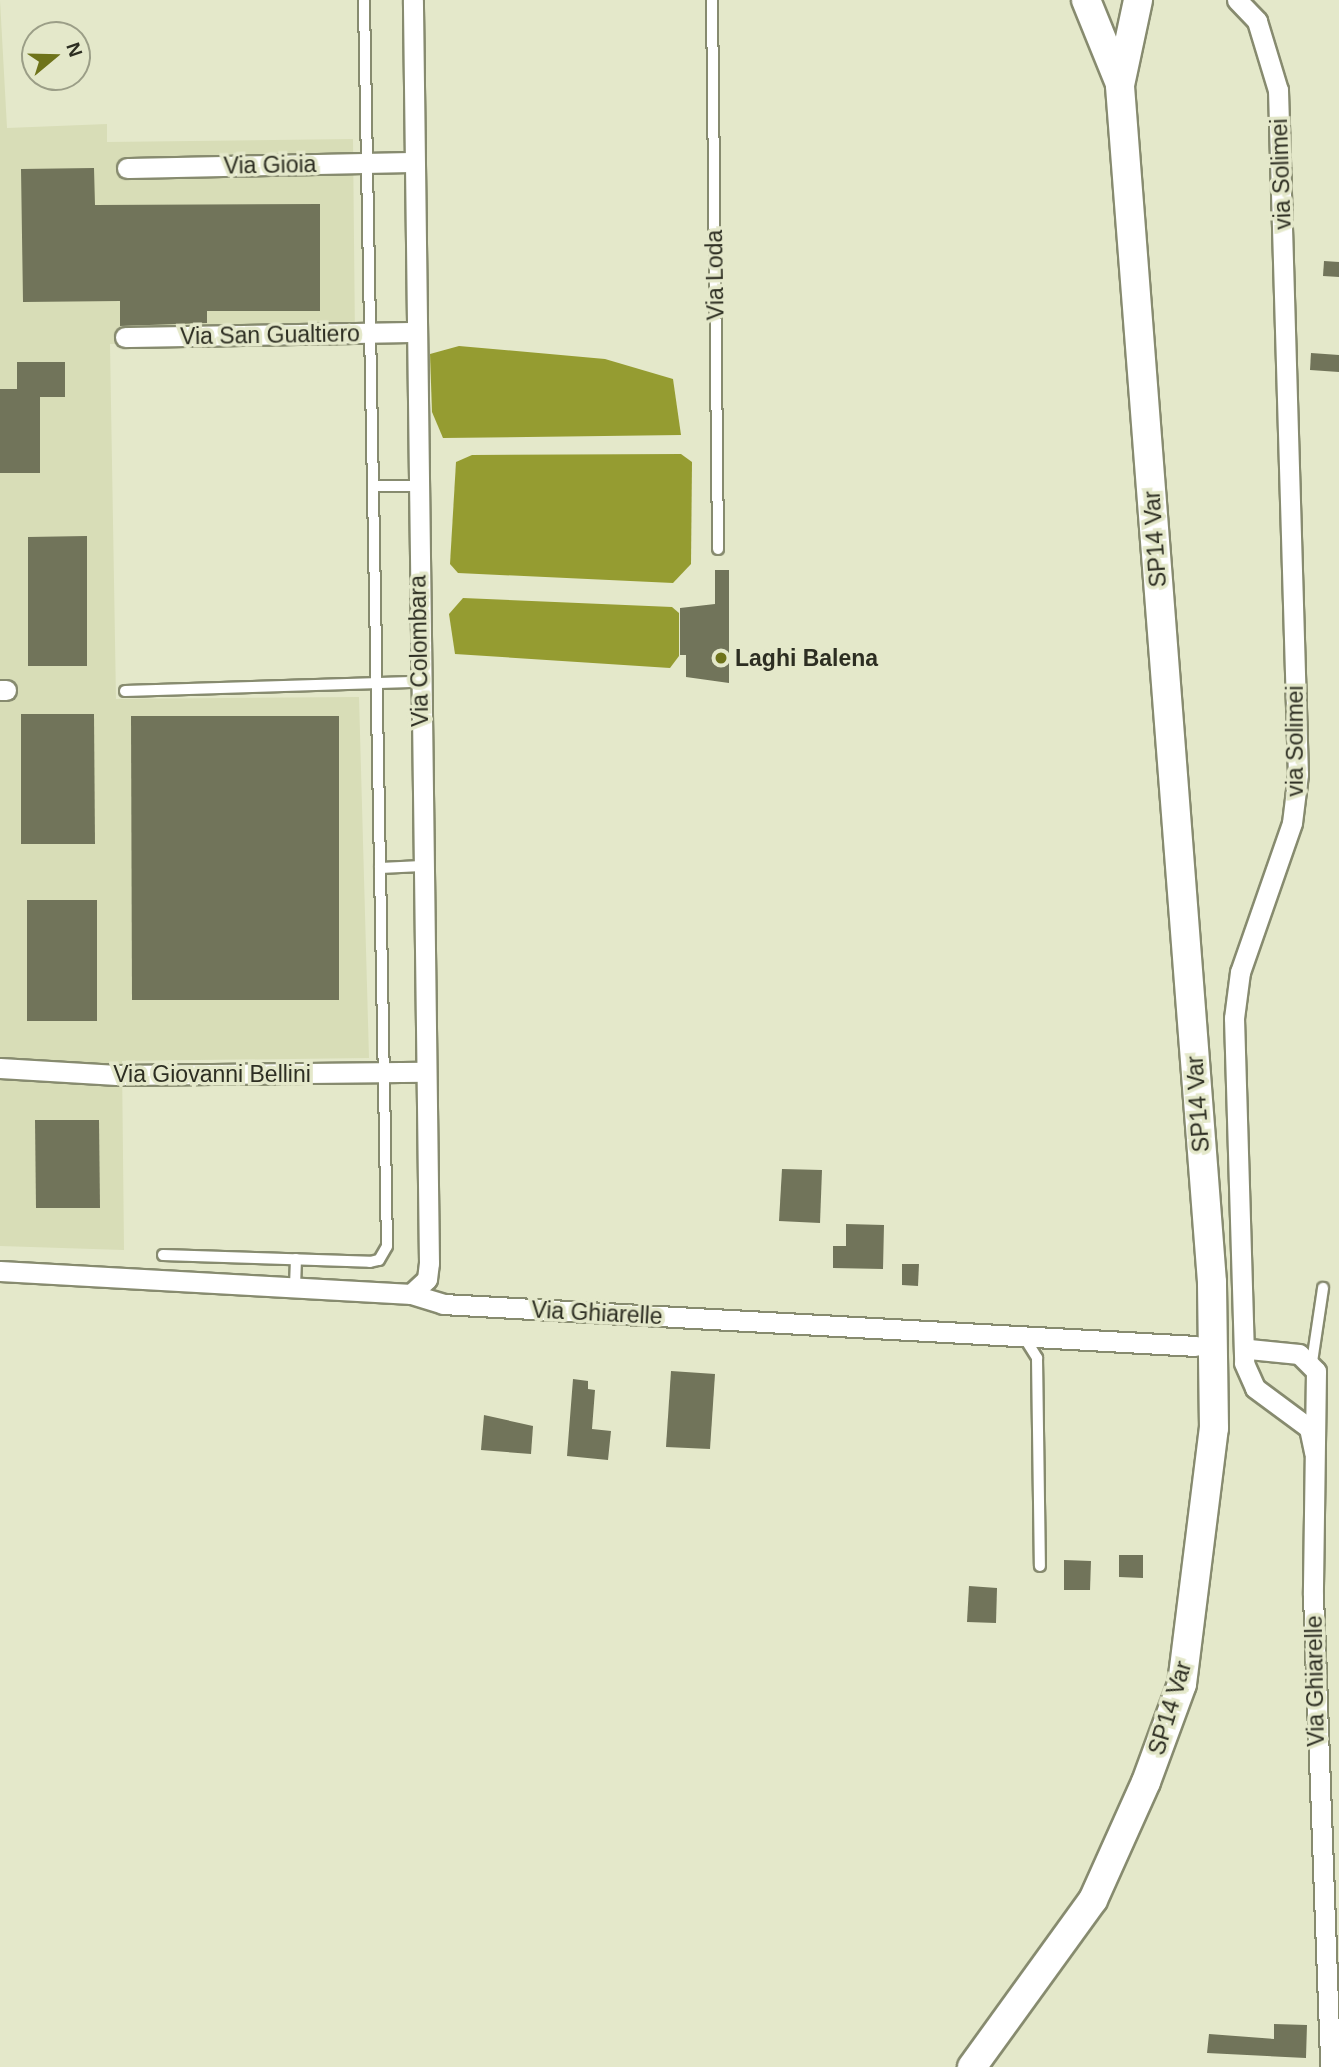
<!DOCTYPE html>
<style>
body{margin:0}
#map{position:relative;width:1339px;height:2067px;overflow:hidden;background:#e4e8ca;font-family:Arial,sans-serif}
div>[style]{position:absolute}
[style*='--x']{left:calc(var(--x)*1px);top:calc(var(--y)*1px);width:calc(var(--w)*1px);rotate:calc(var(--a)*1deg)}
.built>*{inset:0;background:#d8ddb7}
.water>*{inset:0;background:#959c31}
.building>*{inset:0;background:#71745a}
.roads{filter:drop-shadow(2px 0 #878b6f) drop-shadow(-2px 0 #878b6f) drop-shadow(0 2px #878b6f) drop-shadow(0 -2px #878b6f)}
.lane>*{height:10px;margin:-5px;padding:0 5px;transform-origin:5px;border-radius:5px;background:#fff}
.street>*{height:19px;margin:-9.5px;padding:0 9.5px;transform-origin:9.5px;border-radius:9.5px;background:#fff}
.secondary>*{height:28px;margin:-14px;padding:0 14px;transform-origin:14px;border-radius:14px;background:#fff}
.dots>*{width:19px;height:19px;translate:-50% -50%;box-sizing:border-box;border:4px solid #e4e8ca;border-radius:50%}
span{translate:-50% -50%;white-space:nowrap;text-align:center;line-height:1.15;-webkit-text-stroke:7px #e4e8ca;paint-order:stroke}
.street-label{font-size:23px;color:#2d2e22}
.poi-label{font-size:23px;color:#2d2e22;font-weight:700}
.left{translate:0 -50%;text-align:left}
.north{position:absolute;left:21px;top:21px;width:70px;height:70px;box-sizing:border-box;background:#e4e8ca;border:2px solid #9b9e87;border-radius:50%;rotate:71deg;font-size:19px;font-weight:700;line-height:28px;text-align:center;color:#2d2e22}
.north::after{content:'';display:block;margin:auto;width:24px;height:32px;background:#6e731a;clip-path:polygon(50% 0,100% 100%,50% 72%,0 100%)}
</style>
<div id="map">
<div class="built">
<div style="clip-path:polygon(0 0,7px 128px,107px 124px,107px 142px,353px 139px,355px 340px,110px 344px,116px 699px,359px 697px,369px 1058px,122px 1061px,124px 1250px,0 1246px)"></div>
</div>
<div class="water">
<div style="clip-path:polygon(459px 346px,605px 359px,673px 379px,681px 435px,443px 438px,432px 412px,430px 354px)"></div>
<div style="clip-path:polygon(681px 454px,692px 462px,691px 564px,673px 583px,458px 573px,450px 564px,456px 462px,472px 455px)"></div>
<div style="clip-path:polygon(463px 598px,672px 607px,679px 613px,679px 656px,670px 668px,455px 654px,449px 614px)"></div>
</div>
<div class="building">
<div style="clip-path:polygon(94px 168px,95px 205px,320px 204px,320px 311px,207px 311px,207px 323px,120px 326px,120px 301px,23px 302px,21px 169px)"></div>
<div style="clip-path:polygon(1324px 261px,1339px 262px,1339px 277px,1323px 276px)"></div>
<div style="clip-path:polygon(1311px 353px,1339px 355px,1339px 372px,1310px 370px)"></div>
<div style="clip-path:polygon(17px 362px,65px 362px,65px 397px,40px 397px,40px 473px,0 473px,0 389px,17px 389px)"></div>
<div style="clip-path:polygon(87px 536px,87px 666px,28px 666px,28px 537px)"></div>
<div style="clip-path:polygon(715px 570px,729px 570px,729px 683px,686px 677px,686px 655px,680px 655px,680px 608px,715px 604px)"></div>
<div style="clip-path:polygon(21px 714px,94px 714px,95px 844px,21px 844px)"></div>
<div style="clip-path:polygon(131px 716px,339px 716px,339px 1000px,132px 1000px)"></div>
<div style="clip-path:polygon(27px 900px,97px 900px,97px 1021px,27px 1021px)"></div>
<div style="clip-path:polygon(35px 1120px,99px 1120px,100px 1208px,36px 1208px)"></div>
<div style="clip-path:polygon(782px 1169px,822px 1170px,820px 1223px,779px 1221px)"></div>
<div style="clip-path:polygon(846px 1224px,884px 1225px,883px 1269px,833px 1268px,833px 1246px,846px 1246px)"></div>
<div style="clip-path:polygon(902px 1264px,919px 1264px,918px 1286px,902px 1285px)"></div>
<div style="clip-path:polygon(671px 1371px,715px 1374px,710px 1449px,666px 1447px)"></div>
<div style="clip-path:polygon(573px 1379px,588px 1381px,588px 1389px,595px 1390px,592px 1429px,611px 1431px,608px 1460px,567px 1456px)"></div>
<div style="clip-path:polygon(484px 1415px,533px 1426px,531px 1454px,481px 1450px)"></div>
<div style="clip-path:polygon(1119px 1555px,1143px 1555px,1143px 1578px,1119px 1577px)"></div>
<div style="clip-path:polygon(1064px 1560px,1091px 1561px,1090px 1590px,1064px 1590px)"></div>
<div style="clip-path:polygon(969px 1586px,997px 1588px,996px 1623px,967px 1622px)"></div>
<div style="clip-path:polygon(1274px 2024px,1307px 2025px,1306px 2058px,1207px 2053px,1209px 2034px,1274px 2039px)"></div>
</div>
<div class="roads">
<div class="lane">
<div style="--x:712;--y:0;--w:549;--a:89.37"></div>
<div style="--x:373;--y:486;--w:44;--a:0"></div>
<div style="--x:125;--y:691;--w:294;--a:-1.8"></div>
<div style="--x:380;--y:868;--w:42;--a:-2.7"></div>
<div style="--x:163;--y:1255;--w:207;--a:1.9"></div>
<div style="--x:370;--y:1262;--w:9;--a:-13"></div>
<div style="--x:379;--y:1260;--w:16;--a:-60"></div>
<div style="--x:387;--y:1246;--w:1246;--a:-91.06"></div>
<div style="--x:295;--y:1287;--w:28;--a:-88"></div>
<div style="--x:1024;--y:1337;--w:25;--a:58"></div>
<div style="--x:1037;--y:1358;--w:208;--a:89.2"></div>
<div style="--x:1312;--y:1362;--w:75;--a:-81.5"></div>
</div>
<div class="street">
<div style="--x:1237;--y:0;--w:29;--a:46"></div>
<div style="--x:1257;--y:21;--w:72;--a:73.1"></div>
<div style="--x:1278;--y:90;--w:684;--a:88.33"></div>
<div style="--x:1298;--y:774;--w:49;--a:97"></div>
<div style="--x:1292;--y:823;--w:158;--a:109.2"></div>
<div style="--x:1240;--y:972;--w:46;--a:97.4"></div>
<div style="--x:1234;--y:1018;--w:345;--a:88.3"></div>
<div style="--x:1244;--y:1363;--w:27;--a:66"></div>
<div style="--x:1255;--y:1388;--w:67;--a:36.5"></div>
<div style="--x:1309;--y:1428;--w:25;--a:78"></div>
<div style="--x:127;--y:168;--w:286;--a:-1.2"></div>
<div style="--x:125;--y:337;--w:290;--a:-1"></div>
<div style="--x:0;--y:690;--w:6;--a:0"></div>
<div style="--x:0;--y:1068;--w:117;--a:3.4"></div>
<div style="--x:117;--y:1075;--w:308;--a:-0.6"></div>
<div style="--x:0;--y:1271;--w:412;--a:3.2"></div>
<div style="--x:411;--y:1294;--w:34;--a:17"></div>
<div style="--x:443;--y:1304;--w:754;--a:3.19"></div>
<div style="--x:411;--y:1294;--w:22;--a:-43"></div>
<div style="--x:427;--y:1279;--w:16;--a:-83"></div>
<div style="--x:429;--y:1263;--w:1263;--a:-90.73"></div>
<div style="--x:1249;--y:1349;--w:50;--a:5.7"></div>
<div style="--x:1299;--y:1354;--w:24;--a:45"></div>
<div style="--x:1316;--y:1371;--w:224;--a:90.8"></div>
<div style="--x:1313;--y:1595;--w:472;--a:87.9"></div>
</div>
<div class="secondary">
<div style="--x:1086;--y:0;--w:85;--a:67.9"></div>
<div style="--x:972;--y:2067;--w:206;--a:-54.1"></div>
<div style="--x:1093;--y:1900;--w:129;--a:-65.8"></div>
<div style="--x:1146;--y:1782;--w:104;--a:-69.8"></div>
<div style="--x:1182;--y:1684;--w:258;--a:-82.9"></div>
<div style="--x:1214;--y:1428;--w:146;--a:-90.8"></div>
<div style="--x:1212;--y:1282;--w:1201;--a:-94.4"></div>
<div style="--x:1120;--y:85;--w:87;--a:-78"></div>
</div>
</div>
<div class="dots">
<div style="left:721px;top:658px;background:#6e731a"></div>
</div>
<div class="street-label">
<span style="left:270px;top:165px;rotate:-1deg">Via Gioia</span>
<span style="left:1281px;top:174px;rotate:-92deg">via Solimei</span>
<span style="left:715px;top:275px;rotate:-91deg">Via Loda</span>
<span style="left:270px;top:335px;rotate:-1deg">Via San Gualtiero</span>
<span style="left:1155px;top:539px;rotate:-94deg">SP14 Var</span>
<span style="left:419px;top:651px;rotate:-91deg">Via Colombara</span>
<span style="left:1295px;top:741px;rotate:-90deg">via Solimei</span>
<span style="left:212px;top:1074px">Via Giovanni Bellini</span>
<span style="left:1198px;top:1104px;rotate:-94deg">SP14 Var</span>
<span style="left:597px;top:1313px;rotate:3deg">Via Ghiarelle</span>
<span style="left:1315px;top:1681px;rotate:-91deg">Via Ghiarelle</span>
<span style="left:1170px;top:1708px;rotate:-73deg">SP14 Var</span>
</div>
<div class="poi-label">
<span class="left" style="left:735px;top:658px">Laghi Balena</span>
</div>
<div class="north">N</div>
</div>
